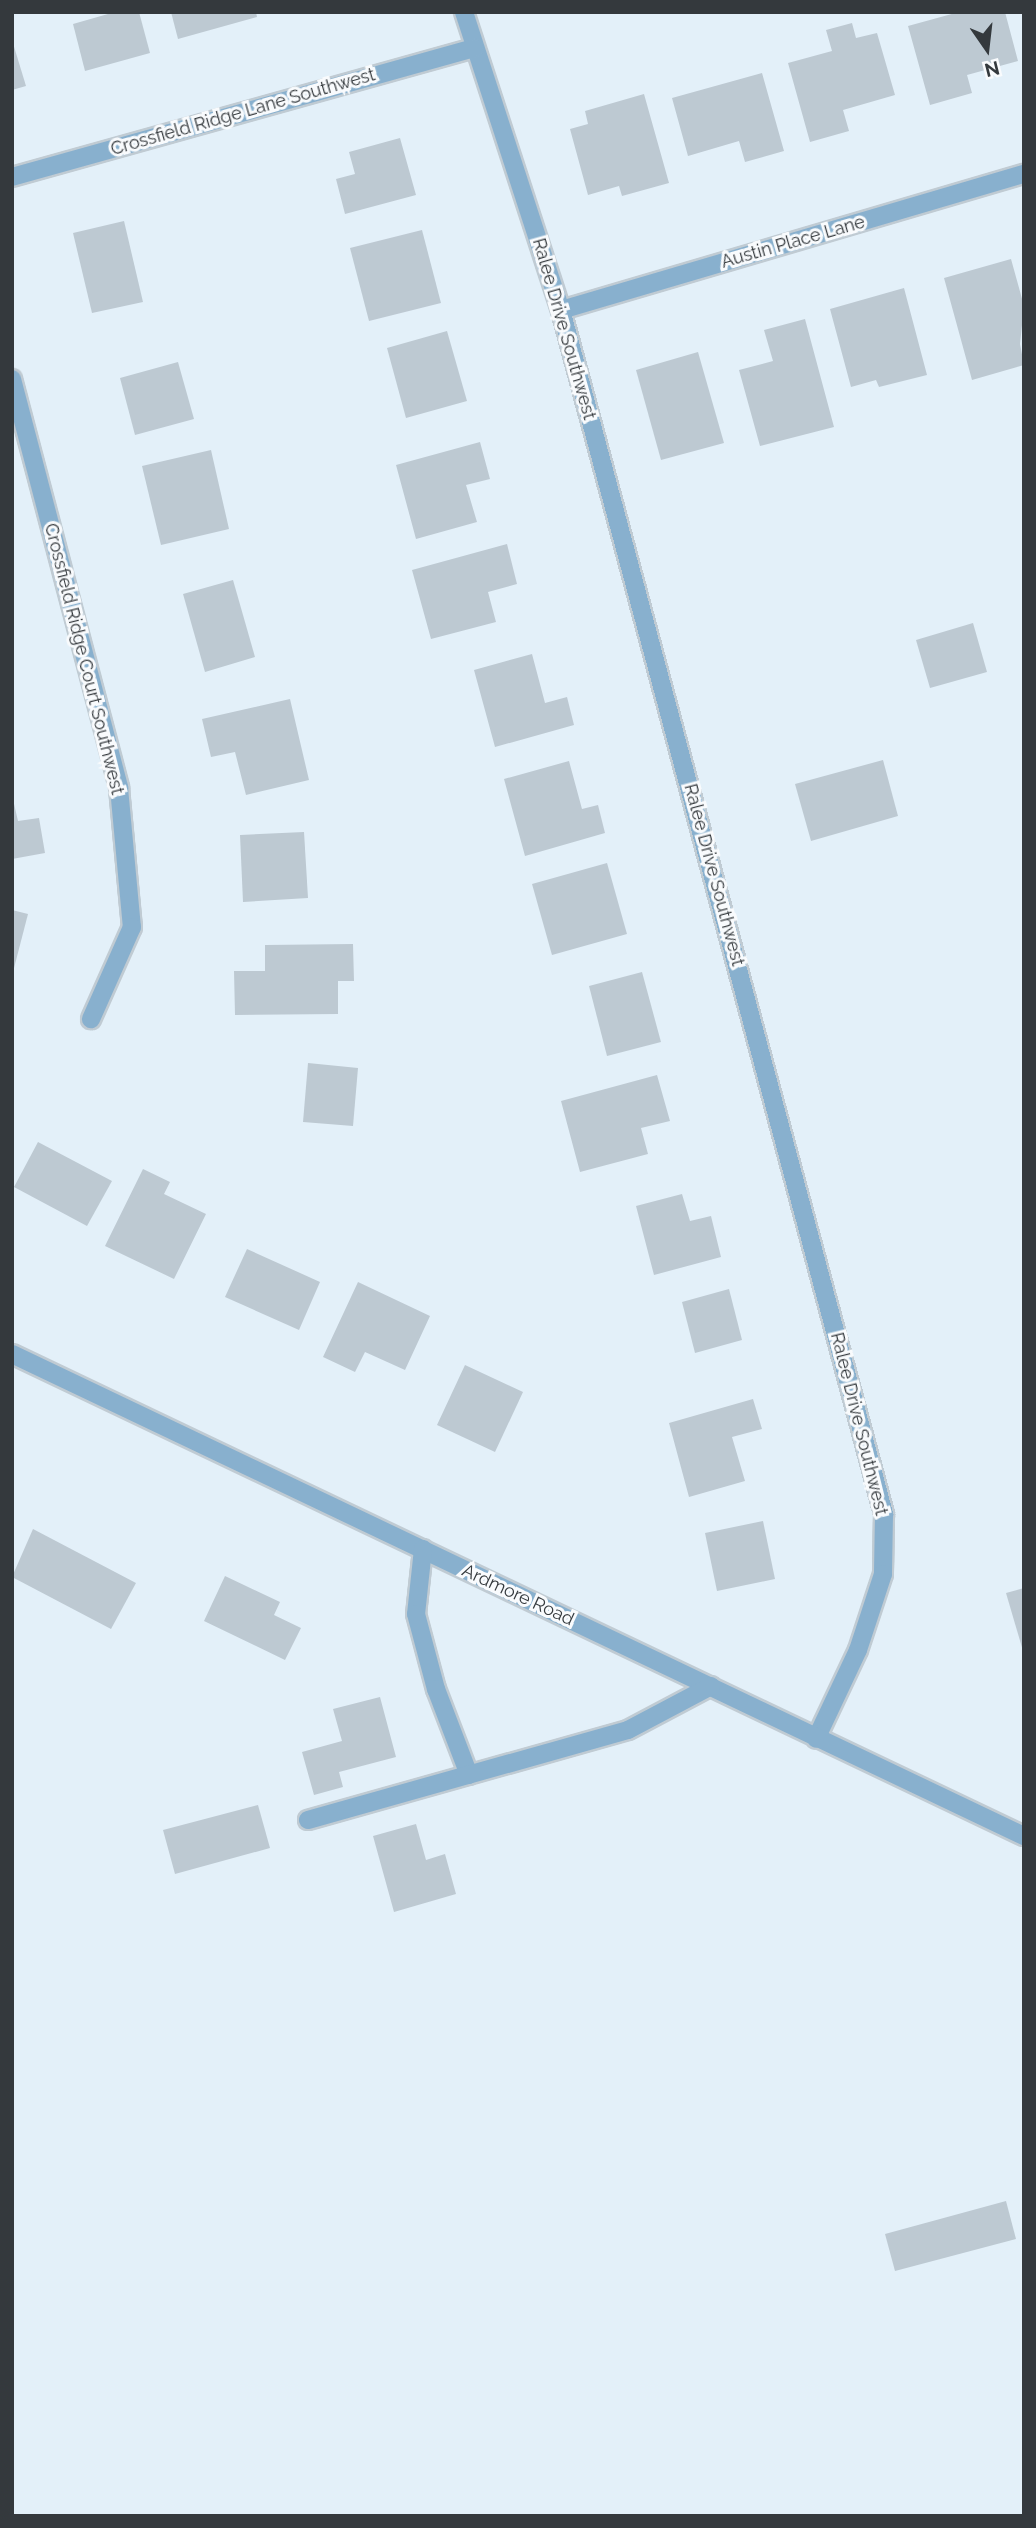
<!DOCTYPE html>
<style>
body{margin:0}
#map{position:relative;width:1036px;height:2528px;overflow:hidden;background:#e3f0f9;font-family:Raleway,sans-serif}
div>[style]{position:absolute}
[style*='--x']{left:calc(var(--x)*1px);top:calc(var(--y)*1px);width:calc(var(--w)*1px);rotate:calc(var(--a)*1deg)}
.building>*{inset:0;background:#bdc9d2}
.roads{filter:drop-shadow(2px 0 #c0cbd3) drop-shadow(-2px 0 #c0cbd3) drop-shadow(0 2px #c0cbd3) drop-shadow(0 -2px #c0cbd3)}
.minor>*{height:18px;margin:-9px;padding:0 9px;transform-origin:9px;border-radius:9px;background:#88b0ce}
span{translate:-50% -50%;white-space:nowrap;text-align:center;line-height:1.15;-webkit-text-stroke:6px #f9fbfd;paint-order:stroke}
.street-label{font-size:18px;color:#34393d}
.frame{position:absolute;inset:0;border:14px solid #34393d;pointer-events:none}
.north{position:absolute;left:952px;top:14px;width:70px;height:70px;-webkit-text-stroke:5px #f9fbfd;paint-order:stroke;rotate:166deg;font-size:19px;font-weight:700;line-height:28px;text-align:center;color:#34393d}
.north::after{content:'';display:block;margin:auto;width:24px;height:32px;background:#34393d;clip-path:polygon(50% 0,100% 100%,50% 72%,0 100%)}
</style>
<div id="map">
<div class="building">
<div style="clip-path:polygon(115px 12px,139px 12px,150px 53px,85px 71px,73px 24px)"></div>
<div style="clip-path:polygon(171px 12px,256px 12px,257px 17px,178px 39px)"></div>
<div style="clip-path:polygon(959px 12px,1005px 12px,1018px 61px,967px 75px,972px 93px,930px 105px,908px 26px)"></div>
<div style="clip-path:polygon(852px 23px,856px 38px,877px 33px,895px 95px,843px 110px,849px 131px,810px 142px,788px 63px,832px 51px,826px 30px)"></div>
<div style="clip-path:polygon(12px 40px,26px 86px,12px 90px)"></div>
<div style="clip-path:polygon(762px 73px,784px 151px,745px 162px,739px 141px,688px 156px,672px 98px)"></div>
<div style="clip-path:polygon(644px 94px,669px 183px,622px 196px,619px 186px,588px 195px,570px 129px,588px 124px,585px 111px)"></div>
<div style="clip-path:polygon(400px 138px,416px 195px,345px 214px,336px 179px,355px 174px,349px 152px)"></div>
<div style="clip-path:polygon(124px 221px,143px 302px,92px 313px,73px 233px)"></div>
<div style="clip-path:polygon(422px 230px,441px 303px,369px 321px,350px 248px)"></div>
<div style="clip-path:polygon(1011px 259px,1024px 306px,1020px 344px,1024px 365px,972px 380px,944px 278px)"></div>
<div style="clip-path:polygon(904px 288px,927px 375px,879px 387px,876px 380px,851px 387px,830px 309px)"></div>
<div style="clip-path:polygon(805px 319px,834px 427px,760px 446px,739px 370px,773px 361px,764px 330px)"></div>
<div style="clip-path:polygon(447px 331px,467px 401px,406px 418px,387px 348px)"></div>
<div style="clip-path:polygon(698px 352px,724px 443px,661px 460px,636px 370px)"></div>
<div style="clip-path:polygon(178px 362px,194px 419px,135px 435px,120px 378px)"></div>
<div style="clip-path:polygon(480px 442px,490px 479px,466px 485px,477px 522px,416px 539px,396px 465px)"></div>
<div style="clip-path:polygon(211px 450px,229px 529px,161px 545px,142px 466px)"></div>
<div style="clip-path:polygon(507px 544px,517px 584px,488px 592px,496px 622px,431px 639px,412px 570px)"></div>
<div style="clip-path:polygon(233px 580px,255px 657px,205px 672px,183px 594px)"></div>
<div style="clip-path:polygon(973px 623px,987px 672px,930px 688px,916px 640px)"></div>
<div style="clip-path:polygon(532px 654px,545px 703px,567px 697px,574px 725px,495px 747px,474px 670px)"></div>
<div style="clip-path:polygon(290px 699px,309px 780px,246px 795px,235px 752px,211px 757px,202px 719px)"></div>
<div style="clip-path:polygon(883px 760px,898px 816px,811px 841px,795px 784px)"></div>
<div style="clip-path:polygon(569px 761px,582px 809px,598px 805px,605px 833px,525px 856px,504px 779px)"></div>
<div style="clip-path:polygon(12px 795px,18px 821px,39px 818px,45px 853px,12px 859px)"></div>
<div style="clip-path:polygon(304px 832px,308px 898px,243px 902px,240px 835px)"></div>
<div style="clip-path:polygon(607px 863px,627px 934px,552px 955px,532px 884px)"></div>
<div style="clip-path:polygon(12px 910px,28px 914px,13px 972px,12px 972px)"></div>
<div style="clip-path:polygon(353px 944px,354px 981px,338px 981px,338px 1014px,235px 1015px,234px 971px,265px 971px,265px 945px)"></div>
<div style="clip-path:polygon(642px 972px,661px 1042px,607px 1056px,589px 986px)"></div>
<div style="clip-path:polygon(308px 1063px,358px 1068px,353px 1126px,303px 1122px)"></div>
<div style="clip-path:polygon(657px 1075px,670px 1121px,641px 1128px,648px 1154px,580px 1172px,561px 1101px)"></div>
<div style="clip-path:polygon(38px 1142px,112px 1181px,87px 1226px,14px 1187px)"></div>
<div style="clip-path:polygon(143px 1169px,170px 1182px,164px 1194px,206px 1214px,174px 1279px,105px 1246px)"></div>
<div style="clip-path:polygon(682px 1194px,690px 1221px,711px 1216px,721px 1257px,654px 1275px,636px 1206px)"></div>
<div style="clip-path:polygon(247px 1249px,320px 1282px,299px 1330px,225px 1297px)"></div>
<div style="clip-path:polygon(358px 1282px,430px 1316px,405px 1370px,365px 1352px,355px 1372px,323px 1357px)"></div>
<div style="clip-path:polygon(729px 1289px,742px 1340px,695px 1353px,682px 1302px)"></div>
<div style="clip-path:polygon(465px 1365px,523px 1392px,495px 1452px,437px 1425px)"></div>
<div style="clip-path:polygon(753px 1399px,762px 1429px,732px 1437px,745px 1481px,689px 1497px,669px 1423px)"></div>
<div style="clip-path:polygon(763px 1521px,775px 1579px,717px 1591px,705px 1533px)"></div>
<div style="clip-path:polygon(33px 1529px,136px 1583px,111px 1629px,12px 1577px)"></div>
<div style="clip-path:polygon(225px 1576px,280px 1602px,274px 1615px,301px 1628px,285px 1660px,204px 1621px)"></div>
<div style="clip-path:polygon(1024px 1588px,1024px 1651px,1023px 1651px,1006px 1593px)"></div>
<div style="clip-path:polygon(380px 1697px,396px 1757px,339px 1772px,343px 1787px,314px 1795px,302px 1752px,342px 1741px,333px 1709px)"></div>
<div style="clip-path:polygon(258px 1805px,270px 1848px,175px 1874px,163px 1830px)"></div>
<div style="clip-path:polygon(416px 1824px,426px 1860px,445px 1854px,456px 1894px,394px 1912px,373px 1836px)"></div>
<div style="clip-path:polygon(1006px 2201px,1016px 2239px,895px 2271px,885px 2234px)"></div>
</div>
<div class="roads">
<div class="minor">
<div style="--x:464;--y:12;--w:313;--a:72"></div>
<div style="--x:561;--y:310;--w:1247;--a:74.98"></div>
<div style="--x:884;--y:1514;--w:60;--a:91"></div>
<div style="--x:883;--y:1574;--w:80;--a:108.2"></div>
<div style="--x:858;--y:1650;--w:98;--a:115.3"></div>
<div style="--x:12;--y:177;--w:480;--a:-15.6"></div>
<div style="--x:561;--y:310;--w:483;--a:-16.4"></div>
<div style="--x:12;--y:379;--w:423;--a:75.3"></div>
<div style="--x:119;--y:788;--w:140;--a:84.7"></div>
<div style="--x:132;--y:927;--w:101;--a:114"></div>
<div style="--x:12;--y:1354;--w:1121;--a:25.47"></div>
<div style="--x:423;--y:1549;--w:65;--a:96.1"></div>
<div style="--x:416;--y:1614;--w:78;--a:75.1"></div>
<div style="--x:436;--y:1689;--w:92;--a:69"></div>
<div style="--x:308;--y:1820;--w:332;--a:-15.7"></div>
<div style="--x:628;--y:1730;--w:94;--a:-27.9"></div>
</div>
</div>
<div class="street-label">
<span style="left:243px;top:112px;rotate:-16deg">Crossfield Ridge Lane Southwest</span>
<span style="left:793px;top:242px;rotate:-16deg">Austin Place Lane</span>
<span style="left:564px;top:329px;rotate:74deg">Ralee Drive Southwest</span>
<span style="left:84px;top:659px;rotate:76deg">Crossfield Ridge Court Southwest</span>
<span style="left:714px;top:875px;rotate:75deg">Ralee Drive Southwest</span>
<span style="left:859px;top:1424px;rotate:76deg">Ralee Drive Southwest</span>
<span style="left:518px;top:1595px;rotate:25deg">Ardmore Road</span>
</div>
<div class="frame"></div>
<div class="north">N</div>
</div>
